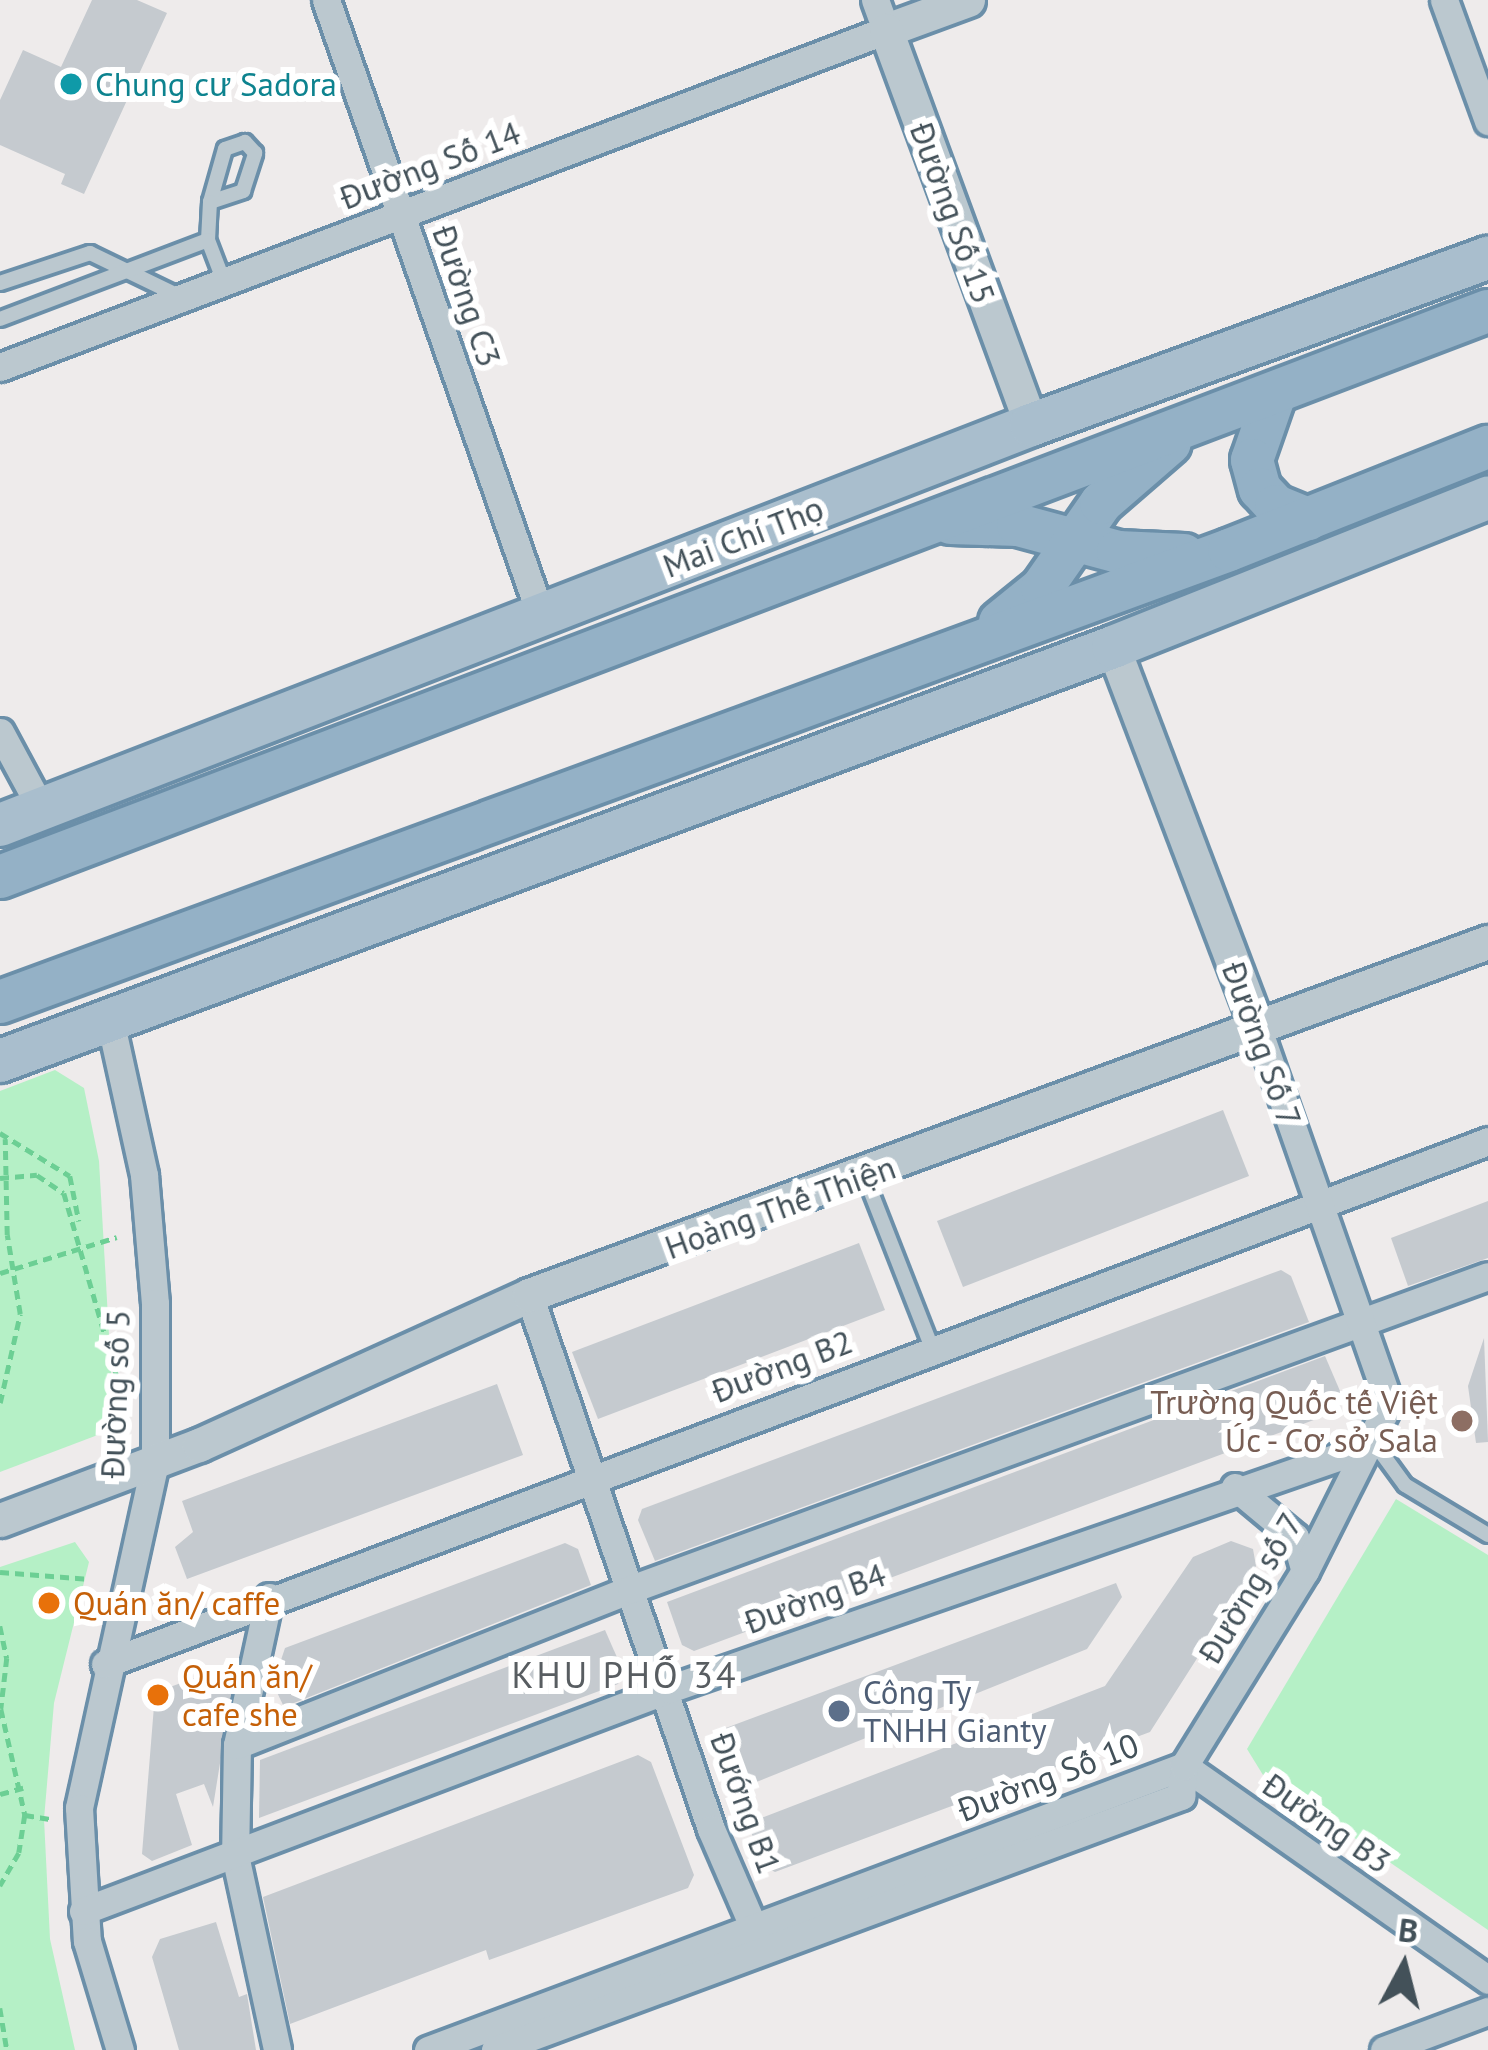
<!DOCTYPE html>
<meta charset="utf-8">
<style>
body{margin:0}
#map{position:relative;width:1488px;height:2050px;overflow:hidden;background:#eeebeb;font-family:"PT Sans",sans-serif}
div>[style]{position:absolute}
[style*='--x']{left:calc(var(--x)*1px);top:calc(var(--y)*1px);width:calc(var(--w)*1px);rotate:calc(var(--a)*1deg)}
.green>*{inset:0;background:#b5f0c6}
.building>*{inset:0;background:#c5cacf}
.path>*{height:4.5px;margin-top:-2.25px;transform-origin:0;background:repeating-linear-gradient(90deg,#6ccf94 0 9px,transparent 0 15px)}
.roads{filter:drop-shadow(3px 0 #6b8fa9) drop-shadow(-3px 0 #6b8fa9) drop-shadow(0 3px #6b8fa9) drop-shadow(0 -3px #6b8fa9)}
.service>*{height:14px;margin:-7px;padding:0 7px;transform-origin:7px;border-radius:7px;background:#bbc8cf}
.minor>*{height:27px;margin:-13.5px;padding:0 13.5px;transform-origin:13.5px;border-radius:13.5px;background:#bbc8cf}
.tertiary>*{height:33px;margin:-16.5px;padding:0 16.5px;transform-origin:16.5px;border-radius:16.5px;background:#bbc8cf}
.primary>*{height:42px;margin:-21px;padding:0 21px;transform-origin:21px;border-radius:21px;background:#a9becd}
.trunk>*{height:42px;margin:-21px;padding:0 21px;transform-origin:21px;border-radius:21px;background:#94b1c6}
.dots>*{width:33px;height:33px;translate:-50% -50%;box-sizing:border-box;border:6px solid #fff;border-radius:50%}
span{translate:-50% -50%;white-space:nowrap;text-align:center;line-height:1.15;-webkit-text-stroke:12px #fff;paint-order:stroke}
.culture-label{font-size:33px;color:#0d838f}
.left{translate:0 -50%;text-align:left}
.street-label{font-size:33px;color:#435159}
.education-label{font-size:33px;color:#785e54}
.right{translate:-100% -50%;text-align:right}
.food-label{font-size:33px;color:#c56008}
.service-label{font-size:33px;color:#4e5e75}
.neighbourhood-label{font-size:36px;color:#585d61;letter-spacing:3px}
.north{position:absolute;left:1344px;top:1906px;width:120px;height:120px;-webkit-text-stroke:9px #fff;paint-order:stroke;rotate:7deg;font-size:33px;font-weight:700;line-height:48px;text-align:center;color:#435159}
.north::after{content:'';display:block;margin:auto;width:42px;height:54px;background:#435159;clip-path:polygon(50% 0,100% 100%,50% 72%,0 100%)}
</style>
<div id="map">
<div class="green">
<div style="clip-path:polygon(55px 1070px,84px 1088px,99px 1161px,113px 1405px,103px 1433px,0 1472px,0 1091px)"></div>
<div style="clip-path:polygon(1396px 1499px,1488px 1555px,1488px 1930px,1263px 1775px,1247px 1749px)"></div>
<div style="clip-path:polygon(75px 1542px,89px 1562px,54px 1703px,44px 1819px,50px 1939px,75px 2050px,0 2050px,0 1567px)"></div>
</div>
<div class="building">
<div style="clip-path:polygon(92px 0,137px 0,167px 13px,84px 194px,61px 184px,65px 174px,0 145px,0 100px,23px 50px,61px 67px)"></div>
<div style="clip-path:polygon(1223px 1110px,1249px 1176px,963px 1287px,937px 1221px)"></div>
<div style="clip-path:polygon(1488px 1201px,1488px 1258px,1408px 1286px,1391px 1238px)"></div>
<div style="clip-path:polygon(859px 1243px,885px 1310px,598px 1419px,572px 1352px)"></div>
<div style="clip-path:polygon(1281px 1270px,1291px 1276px,1309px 1322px,655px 1561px,638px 1520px,642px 1509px)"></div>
<div style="clip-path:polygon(1484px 1338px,1488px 1442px,1476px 1443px,1468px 1386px)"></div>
<div style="clip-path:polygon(1325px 1356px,1343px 1398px,1338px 1411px,694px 1651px,682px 1645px,667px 1602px)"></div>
<div style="clip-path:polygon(497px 1384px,523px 1455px,187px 1579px,175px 1547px,193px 1532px,182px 1501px)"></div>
<div style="clip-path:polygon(1231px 1541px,1253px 1549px,1256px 1566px,1150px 1732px,775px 1872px,763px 1866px,748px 1823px,1105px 1686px,1193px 1557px)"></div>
<div style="clip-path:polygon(565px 1543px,578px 1549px,591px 1585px,284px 1707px,273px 1684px,285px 1648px)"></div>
<div style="clip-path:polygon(1116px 1583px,1122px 1597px,1087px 1649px,739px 1789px,720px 1741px,723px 1729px)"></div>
<div style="clip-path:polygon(605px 1630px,623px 1671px,618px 1684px,259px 1818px,260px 1760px)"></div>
<div style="clip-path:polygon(236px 1663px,213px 1807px,204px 1784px,176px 1794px,192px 1845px,152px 1861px,142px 1854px,154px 1706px,170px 1687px)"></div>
<div style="clip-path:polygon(638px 1755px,651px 1762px,694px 1875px,688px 1888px,489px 1960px,486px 1950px,290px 2024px,263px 1897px)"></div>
<div style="clip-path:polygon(216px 1922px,239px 1997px,247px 1994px,256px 2050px,179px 2050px,152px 1957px,160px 1939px)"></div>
</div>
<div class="path">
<div style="--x:0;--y:1133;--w:82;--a:31.6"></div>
<div style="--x:70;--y:1176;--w:46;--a:78.7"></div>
<div style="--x:0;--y:1178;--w:37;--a:-5"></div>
<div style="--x:37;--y:1175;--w:32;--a:34"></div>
<div style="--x:64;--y:1193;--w:198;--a:73.9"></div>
<div style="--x:0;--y:1273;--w:122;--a:-17.1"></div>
<div style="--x:0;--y:1403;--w:91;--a:-77.3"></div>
<div style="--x:20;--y:1314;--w:80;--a:-99.3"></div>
<div style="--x:7;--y:1235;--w:96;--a:-91.2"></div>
<div style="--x:0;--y:1572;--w:90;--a:4.4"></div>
<div style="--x:0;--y:1626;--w:33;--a:78"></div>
<div style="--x:7;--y:1658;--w:51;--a:96.7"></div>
<div style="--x:1;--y:1709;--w:109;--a:77.2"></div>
<div style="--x:25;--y:1815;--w:38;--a:99"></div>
<div style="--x:19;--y:1853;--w:38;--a:120"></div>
<div style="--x:0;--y:1794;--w:24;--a:-15"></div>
<div style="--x:25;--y:1815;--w:25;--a:9"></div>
<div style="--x:0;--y:2008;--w:43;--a:80.5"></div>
</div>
<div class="roads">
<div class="service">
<div style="--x:210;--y:202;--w:35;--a:-18"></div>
<div style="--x:243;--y:191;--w:40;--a:-72"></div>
<div style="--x:255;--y:153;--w:15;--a:-132"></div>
<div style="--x:245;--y:142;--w:21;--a:161"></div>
<div style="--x:225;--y:149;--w:55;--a:105.8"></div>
<div style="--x:210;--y:202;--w:38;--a:93"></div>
<div style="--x:208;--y:240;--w:45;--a:69.1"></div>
<div style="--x:0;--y:283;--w:95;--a:-18.4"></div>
<div style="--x:90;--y:253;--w:97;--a:25.8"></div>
<div style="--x:0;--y:319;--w:222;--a:-20.8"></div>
<div style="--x:865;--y:1177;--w:184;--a:68.6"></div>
<div style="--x:1375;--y:1444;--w:51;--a:53.8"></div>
<div style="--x:1405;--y:1485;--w:97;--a:31.1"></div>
</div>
<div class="minor">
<div style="--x:326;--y:0;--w:652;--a:70.76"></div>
<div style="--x:1444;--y:0;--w:129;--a:70"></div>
<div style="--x:0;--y:367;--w:948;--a:-20.82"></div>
<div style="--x:886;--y:30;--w:32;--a:-110"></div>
<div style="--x:0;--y:732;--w:89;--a:61.7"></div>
<div style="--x:110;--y:1020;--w:159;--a:77.6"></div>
<div style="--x:144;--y:1175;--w:128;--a:85.1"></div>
<div style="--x:155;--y:1303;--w:159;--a:90"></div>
<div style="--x:155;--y:1462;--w:354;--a:102.4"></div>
<div style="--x:79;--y:1808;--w:133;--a:86.6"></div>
<div style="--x:87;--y:1941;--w:114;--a:73.2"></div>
<div style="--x:529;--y:1295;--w:564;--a:71.18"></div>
<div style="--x:711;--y:1829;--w:121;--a:66.6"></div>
<div style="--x:1235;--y:1487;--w:78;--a:39.8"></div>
<div style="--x:1295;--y:1537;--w:35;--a:74"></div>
<div style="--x:269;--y:1597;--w:151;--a:102.2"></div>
<div style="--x:237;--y:1745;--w:110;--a:91"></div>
<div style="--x:235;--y:1855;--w:199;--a:77.8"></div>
<div style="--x:105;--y:1664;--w:1479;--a:-20.71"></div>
<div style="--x:237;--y:1745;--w:424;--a:-21.6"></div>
<div style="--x:631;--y:1589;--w:912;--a:-20.06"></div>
<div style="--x:1184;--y:1766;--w:372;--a:35.1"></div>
<div style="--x:83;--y:1911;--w:627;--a:-20.75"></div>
<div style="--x:669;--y:1689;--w:747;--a:-19.14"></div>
<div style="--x:428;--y:2050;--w:808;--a:-20.59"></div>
<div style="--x:495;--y:2050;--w:732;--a:-20.32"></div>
<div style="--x:1181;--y:1796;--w:30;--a:-84"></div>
<div style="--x:1184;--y:1766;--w:229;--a:-58.2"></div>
<div style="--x:1305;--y:1571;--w:188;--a:-63.4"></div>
<div style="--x:1389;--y:1403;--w:398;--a:-109.3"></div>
<div style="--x:1384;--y:2050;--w:111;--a:-20.6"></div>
</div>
<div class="tertiary">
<div style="--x:968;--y:0;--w:87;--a:159.9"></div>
<div style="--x:886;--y:30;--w:421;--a:69.8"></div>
<div style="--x:1113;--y:647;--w:406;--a:69.2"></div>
<div style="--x:0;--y:1520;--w:213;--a:-20.7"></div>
<div style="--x:199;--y:1445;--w:362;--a:-24.4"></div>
<div style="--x:529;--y:1295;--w:1022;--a:-20.21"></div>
</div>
<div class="primary">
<div style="--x:0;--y:825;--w:1106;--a:-21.2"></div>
<div style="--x:1031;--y:425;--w:487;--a:-20.1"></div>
<div style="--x:0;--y:1061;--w:1188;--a:-20.4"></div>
<div style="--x:1113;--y:647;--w:404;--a:-21.7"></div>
</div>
<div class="trunk">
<div style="--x:1275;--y:394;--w:70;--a:109.2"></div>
<div style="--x:1252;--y:460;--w:30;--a:75"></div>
<div style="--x:1260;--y:489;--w:23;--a:47"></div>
<div style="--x:1276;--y:506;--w:35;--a:22"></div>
<div style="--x:951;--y:523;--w:67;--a:1.7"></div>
<div style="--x:1018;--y:525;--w:104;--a:15.1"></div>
<div style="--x:1118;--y:552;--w:66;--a:2.6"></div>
<div style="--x:1000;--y:622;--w:54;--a:-39"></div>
<div style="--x:1042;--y:588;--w:103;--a:-55.2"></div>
<div style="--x:1101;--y:503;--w:91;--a:-41"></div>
<div style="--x:0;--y:877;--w:1592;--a:-20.83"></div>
<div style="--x:0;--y:1002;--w:1309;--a:-20.19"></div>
<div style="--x:1229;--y:550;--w:279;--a:-21.7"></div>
</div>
</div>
<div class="dots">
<div style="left:71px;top:84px;background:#0f9aa8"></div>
<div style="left:1462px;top:1421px;background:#8d6e63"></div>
<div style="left:49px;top:1603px;background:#e8710a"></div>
<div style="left:158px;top:1695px;background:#e8710a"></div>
<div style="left:839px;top:1711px;background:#5c6f8a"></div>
</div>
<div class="culture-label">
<span class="left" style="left:95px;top:84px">Chung cư Sadora</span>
</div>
<div class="street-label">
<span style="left:430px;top:165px;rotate:-21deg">Đường Số 14</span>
<span style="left:953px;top:213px;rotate:70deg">Đường Số 15</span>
<span style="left:467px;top:296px;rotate:71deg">Đường C3</span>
<span style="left:743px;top:537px;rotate:-21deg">Mai Chí Thọ</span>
<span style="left:1262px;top:1044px;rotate:70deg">Đường Số 7</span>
<span style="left:780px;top:1207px;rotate:-20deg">Hoàng Thế Thiện</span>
<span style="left:782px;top:1366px;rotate:-21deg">Đường B2</span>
<span style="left:115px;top:1394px;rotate:-88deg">Đường số 5</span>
<span style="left:1250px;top:1588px;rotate:-59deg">Đường số 7</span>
<span style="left:815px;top:1598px;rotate:-20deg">Đường B4</span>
<span style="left:1048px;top:1777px;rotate:-21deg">Đường Số 10</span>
<span style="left:746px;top:1803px;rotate:70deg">Đướng B1</span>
<span style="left:1327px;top:1823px;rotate:35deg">Đường B3</span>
</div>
<div class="education-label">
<span class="right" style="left:1438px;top:1421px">Trường Quốc tế Việt<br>Úc - Cơ sở Sala</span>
</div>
<div class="food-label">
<span class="left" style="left:73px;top:1603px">Quán ăn/ caffe</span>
<span class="left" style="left:182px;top:1695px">Quán ăn/<br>cafe she</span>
</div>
<div class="service-label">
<span class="left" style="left:863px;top:1711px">Công Ty<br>TNHH Gianty</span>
</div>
<div class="neighbourhood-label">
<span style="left:625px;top:1675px">KHU PHỐ 34</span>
</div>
<div class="north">B</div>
</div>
